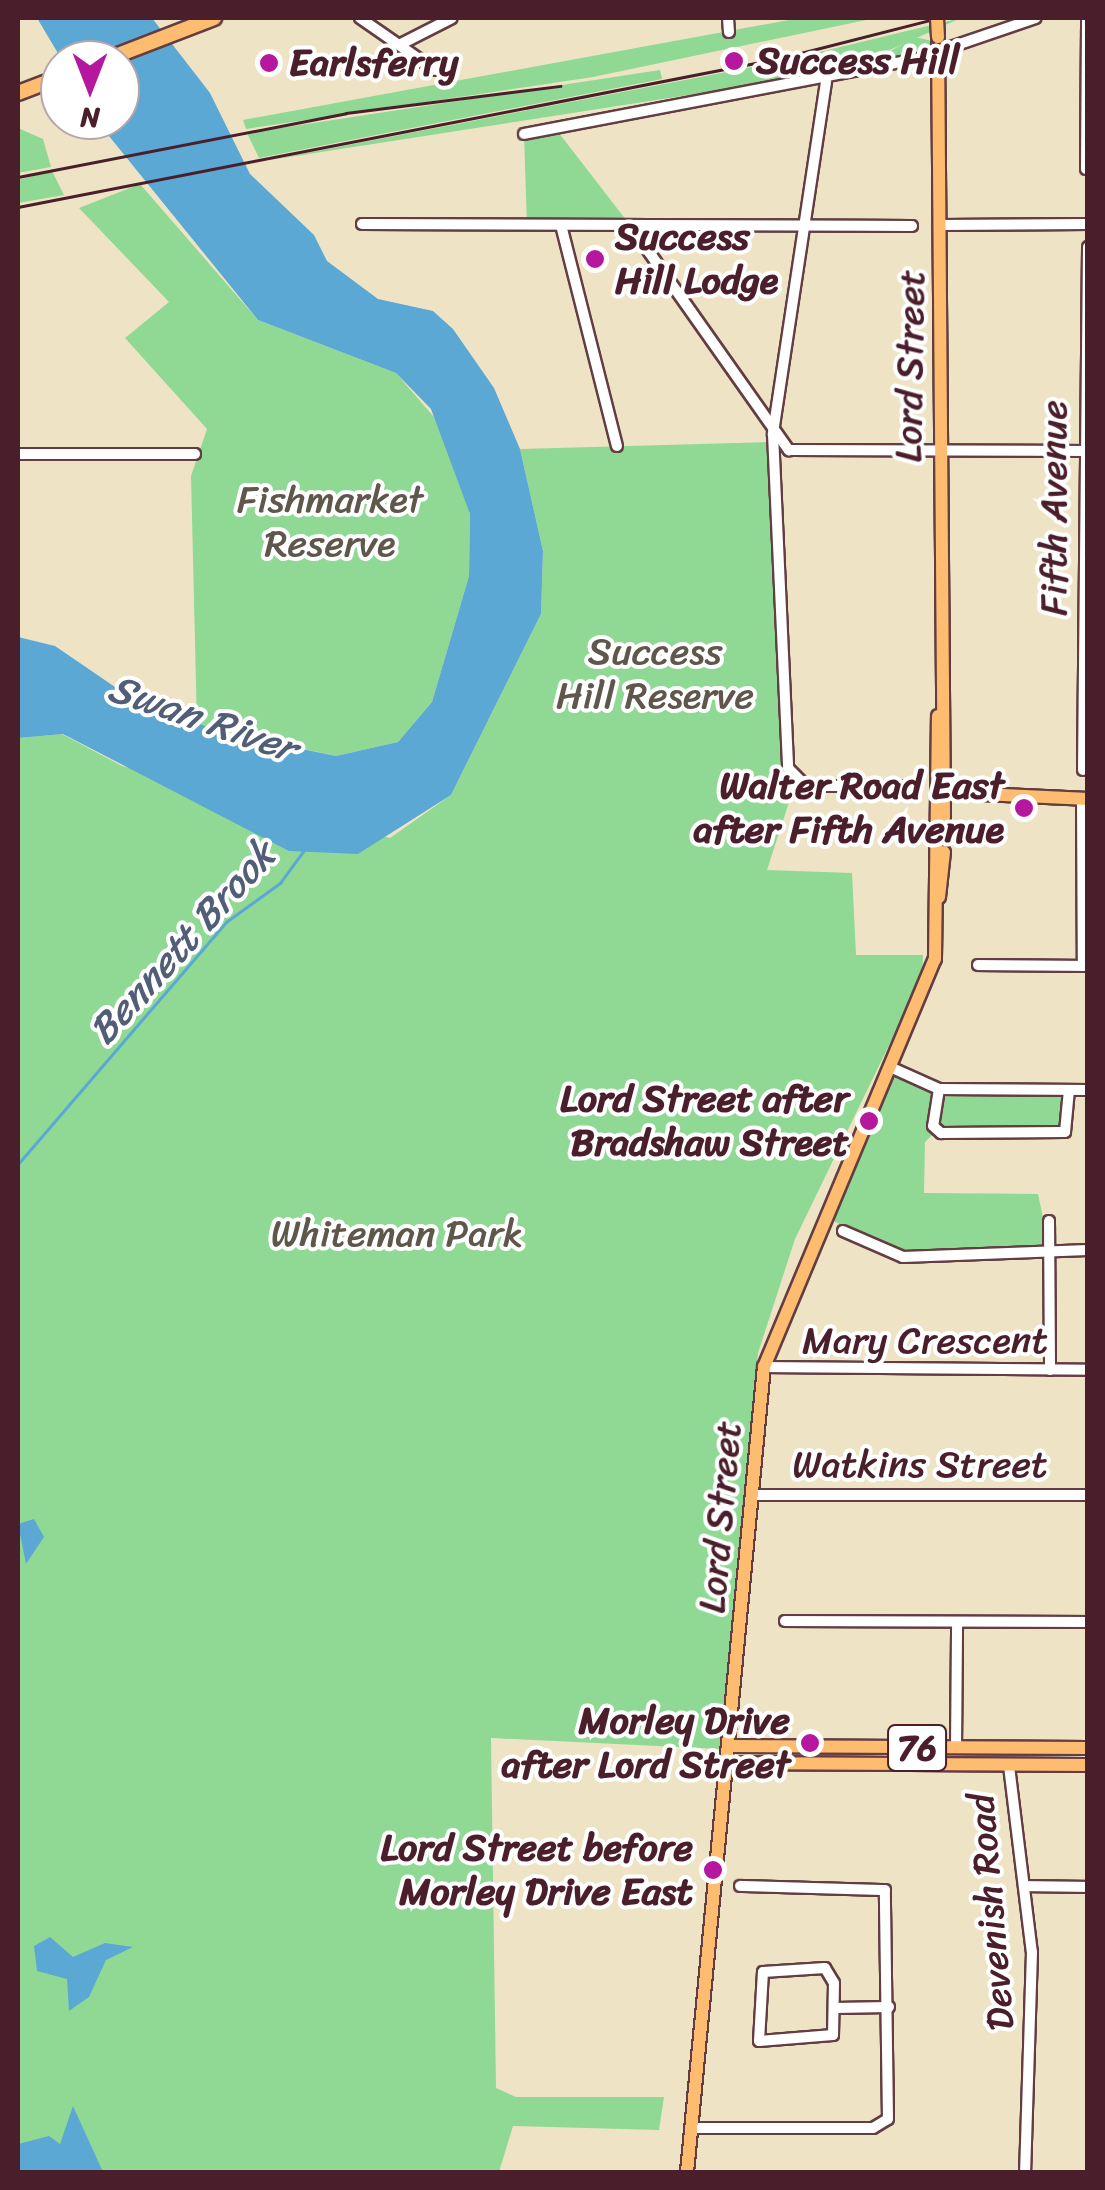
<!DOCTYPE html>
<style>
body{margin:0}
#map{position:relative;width:1105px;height:2190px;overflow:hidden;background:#eee4c5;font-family:Sriracha,sans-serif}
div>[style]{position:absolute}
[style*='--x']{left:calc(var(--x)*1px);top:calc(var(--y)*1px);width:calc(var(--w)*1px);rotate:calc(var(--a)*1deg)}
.green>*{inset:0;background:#8fd995}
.water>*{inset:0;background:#5ba8d4}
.stream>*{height:2.5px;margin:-1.25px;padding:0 1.25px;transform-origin:1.25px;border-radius:1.25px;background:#5ba8d4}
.roads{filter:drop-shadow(2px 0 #633d42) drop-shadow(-2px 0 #633d42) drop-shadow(0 2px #633d42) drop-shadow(0 -2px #633d42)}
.minor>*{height:10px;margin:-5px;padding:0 5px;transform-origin:5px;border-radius:5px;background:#fff}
.major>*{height:12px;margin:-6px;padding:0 6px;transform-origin:6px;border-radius:6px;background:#fdbc6f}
.highway>*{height:14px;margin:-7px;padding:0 7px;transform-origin:7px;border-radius:7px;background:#fdbc6f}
.rail>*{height:2.5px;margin:-1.25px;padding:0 1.25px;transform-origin:1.25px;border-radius:1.25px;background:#4a1f2b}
.bridges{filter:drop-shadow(2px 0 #633d42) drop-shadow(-2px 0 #633d42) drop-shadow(0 2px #633d42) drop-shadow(0 -2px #633d42)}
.major-bridge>*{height:12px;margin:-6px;padding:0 6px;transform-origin:6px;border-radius:6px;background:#fdbc6f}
.dots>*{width:28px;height:28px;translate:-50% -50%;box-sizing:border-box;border:5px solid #fff;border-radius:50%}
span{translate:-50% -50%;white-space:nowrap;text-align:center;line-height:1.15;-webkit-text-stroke:8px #fff;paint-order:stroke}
.shield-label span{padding:2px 8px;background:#fff;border:2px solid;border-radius:8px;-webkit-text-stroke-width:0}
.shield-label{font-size:35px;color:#4a1f2b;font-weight:700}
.poi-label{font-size:38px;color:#4a1f2b;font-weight:700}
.left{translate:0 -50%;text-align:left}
.right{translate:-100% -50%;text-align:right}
.street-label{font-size:38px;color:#4a1f2b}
.park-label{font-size:38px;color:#5f574b}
.water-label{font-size:40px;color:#525d77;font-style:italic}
.frame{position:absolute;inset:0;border:20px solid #4a1f2b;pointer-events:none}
.north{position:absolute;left:40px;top:40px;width:100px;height:100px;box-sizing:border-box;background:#fff;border:2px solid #b7a5aa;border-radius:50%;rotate:180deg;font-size:28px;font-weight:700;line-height:40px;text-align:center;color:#4a1f2b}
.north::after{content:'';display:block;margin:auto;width:35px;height:45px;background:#b5179e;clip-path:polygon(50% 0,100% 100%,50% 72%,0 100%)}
</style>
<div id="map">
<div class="green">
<div style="clip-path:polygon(800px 18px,876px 18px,593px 77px,246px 129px,243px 120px)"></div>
<div style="clip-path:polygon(961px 18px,843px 71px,270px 160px,778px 62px)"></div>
<div style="clip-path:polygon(915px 37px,932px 41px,933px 53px,856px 71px)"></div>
<div style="clip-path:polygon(660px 70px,662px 79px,259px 158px,247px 133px)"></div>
<div style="clip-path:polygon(18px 128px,43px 139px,51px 167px,18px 173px)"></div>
<div style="clip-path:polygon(555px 128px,630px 225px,527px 225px,524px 134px)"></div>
<div style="clip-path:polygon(52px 171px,64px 195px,18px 203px,18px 180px)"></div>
<div style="clip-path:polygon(140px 184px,258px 320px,396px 373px,446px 431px,470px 514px,469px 576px,432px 702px,398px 742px,336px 756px,197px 725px,191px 476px,207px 429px,125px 338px,169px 302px,79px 208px)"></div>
<div style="clip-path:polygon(773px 442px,789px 774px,780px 798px,790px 799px,767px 870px,852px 873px,856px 955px,923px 955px,922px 977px,795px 1239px,758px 1353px,720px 1749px,491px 1738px,496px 2088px,516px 2097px,664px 2097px,659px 2130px,513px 2126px,499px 2172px,18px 2172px,18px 738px,62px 734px,122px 766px,390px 838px,451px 795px,541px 614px,543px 551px,520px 449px)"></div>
<div style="clip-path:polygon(890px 1067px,939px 1089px,1069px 1090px,1069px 1130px,936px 1131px,925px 1142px,924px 1193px,1038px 1194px,1050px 1250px,903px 1257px,824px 1216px)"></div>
</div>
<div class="water">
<div style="clip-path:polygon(37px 18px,152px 18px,210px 93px,250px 174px,314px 235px,327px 261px,378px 299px,433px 311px,453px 329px,494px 388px,520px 449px,543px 551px,541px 614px,451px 795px,358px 854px,289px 851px,63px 734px,18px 738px,18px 637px,55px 646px,134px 700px,221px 732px,336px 756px,398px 742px,432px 702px,469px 576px,470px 514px,431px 409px,396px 373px,258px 320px,96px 120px,120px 120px,120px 60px,62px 60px)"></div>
<div style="clip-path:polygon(34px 1519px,44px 1537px,26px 1564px,18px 1524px)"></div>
<div style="clip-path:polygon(50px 1937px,73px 1957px,105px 1943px,133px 1947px,106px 1960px,89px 1997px,69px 2011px,67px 1979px,37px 1971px,34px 1946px)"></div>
<div style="clip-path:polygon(73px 2106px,103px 2172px,18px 2172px,18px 2144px,49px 2136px,60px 2144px)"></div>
</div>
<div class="stream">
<div style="--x:18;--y:1164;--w:319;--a:-49.3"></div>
<div style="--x:226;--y:922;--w:67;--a:-35.8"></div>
<div style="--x:280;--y:883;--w:42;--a:-53.7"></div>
</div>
<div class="roads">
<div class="minor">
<div style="--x:360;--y:18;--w:91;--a:34.7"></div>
<div style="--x:728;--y:18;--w:14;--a:86"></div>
<div style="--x:399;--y:45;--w:59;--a:-27"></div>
<div style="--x:939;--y:51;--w:102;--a:-18.8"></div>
<div style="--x:826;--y:82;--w:356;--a:98.6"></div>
<div style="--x:773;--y:434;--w:334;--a:87.4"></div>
<div style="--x:788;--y:768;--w:25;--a:45"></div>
<div style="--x:806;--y:786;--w:101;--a:0"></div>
<div style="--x:524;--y:134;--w:401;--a:-10.8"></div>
<div style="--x:1086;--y:169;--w:151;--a:-89.6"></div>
<div style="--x:362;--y:224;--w:550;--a:0.21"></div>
<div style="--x:561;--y:225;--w:228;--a:75.8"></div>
<div style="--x:630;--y:225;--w:276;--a:54.8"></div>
<div style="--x:789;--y:450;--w:299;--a:0.2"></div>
<div style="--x:942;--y:225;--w:146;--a:-0.4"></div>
<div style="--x:18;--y:454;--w:177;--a:0"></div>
<div style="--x:1083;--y:770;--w:523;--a:-89.45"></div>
<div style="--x:1082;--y:799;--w:167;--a:89.7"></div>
<div style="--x:978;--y:965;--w:109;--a:0.5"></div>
<div style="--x:890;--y:1067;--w:54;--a:24.2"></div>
<div style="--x:939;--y:1089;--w:149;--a:0.4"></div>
<div style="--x:939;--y:1089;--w:37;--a:99"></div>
<div style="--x:933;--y:1126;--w:11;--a:41"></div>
<div style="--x:941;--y:1133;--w:124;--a:-0.5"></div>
<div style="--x:1065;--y:1132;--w:42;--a:-84.6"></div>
<div style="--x:1049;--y:1221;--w:149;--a:89.6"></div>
<div style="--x:843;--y:1231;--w:65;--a:23.4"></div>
<div style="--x:903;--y:1257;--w:185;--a:-2.2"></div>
<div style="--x:764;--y:1367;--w:324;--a:0.5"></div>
<div style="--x:753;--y:1495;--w:335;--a:0"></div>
<div style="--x:785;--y:1621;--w:303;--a:0.2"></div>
<div style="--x:956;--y:1748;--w:126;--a:-89.5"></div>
<div style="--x:1009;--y:1766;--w:187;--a:83"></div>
<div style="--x:1032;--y:1952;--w:220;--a:91.8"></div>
<div style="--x:1024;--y:1886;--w:64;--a:0.9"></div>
<div style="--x:825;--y:1968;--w:17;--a:59"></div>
<div style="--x:834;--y:1983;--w:52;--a:91.1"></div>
<div style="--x:833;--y:2035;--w:74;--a:175.4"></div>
<div style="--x:759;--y:2041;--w:69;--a:-86.7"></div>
<div style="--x:763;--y:1972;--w:62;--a:-3.7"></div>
<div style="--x:835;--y:2008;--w:54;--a:-1.1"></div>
<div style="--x:692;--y:2128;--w:181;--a:0"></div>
<div style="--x:873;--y:2128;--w:17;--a:-31"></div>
<div style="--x:888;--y:2119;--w:229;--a:-90.8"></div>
<div style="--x:885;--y:1890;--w:145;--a:-178.4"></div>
</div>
<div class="major">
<div style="--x:938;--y:37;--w:780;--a:89.56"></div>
<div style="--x:940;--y:792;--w:148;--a:2.7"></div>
<div style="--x:939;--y:897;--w:45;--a:-83.7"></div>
<div style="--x:729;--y:1746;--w:359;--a:0.3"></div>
<div style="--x:728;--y:1763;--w:360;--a:0.3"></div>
<div style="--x:687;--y:2172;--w:809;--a:-84.54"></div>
<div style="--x:764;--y:1367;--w:442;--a:-67.3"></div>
<div style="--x:935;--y:959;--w:243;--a:-89.3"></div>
</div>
<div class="highway">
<div style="--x:105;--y:60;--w:117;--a:-21.1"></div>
<div style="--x:18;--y:93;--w:45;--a:-20.9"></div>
</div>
</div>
<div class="rail">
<div style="--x:18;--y:177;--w:334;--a:-11"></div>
<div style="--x:346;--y:113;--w:216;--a:-7.2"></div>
<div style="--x:18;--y:207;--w:777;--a:-11.05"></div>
<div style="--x:781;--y:58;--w:162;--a:-14.3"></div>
</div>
<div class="bridges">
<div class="major-bridge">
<div style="--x:937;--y:18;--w:19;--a:87"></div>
</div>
</div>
<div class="dots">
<div style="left:734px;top:61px;background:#b5179e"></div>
<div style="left:269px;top:63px;background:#b5179e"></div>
<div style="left:595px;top:259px;background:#b5179e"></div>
<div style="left:1024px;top:808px;background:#b5179e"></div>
<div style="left:869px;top:1121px;background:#b5179e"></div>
<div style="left:810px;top:1743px;background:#b5179e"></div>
<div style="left:713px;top:1870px;background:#b5179e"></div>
</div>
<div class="shield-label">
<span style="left:917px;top:1748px">76</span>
</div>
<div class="poi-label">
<span class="left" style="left:756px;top:61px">Success Hill</span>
<span class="left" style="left:289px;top:63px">Earlsferry</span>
<span class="left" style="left:615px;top:259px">Success<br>Hill Lodge</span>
<span class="right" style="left:1004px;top:808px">Walter Road East<br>after Fifth Avenue</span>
<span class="right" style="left:849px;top:1121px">Lord Street after<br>Bradshaw Street</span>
<span class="right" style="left:790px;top:1743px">Morley Drive<br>after Lord Street</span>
<span class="right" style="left:693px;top:1870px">Lord Street before<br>Morley Drive East</span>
</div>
<div class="street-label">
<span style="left:910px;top:366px;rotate:-89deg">Lord Street</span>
<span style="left:1054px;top:508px;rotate:-90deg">Fifth Avenue</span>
<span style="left:925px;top:1341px">Mary Crescent</span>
<span style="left:920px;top:1465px">Watkins Street</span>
<span style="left:720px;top:1517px;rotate:-85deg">Lord Street</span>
<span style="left:991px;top:1912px;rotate:-95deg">Devenish Road</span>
</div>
<div class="park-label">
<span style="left:330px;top:522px">Fishmarket<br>Reserve</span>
<span style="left:655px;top:674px">Success<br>Hill Reserve</span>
<span style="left:397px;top:1234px">Whiteman Park</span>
</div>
<div class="water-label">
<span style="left:202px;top:718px;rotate:19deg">Swan River</span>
<span style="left:182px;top:943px;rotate:-48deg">Bennett Brook</span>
</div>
<div class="frame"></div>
<div class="north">N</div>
</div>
